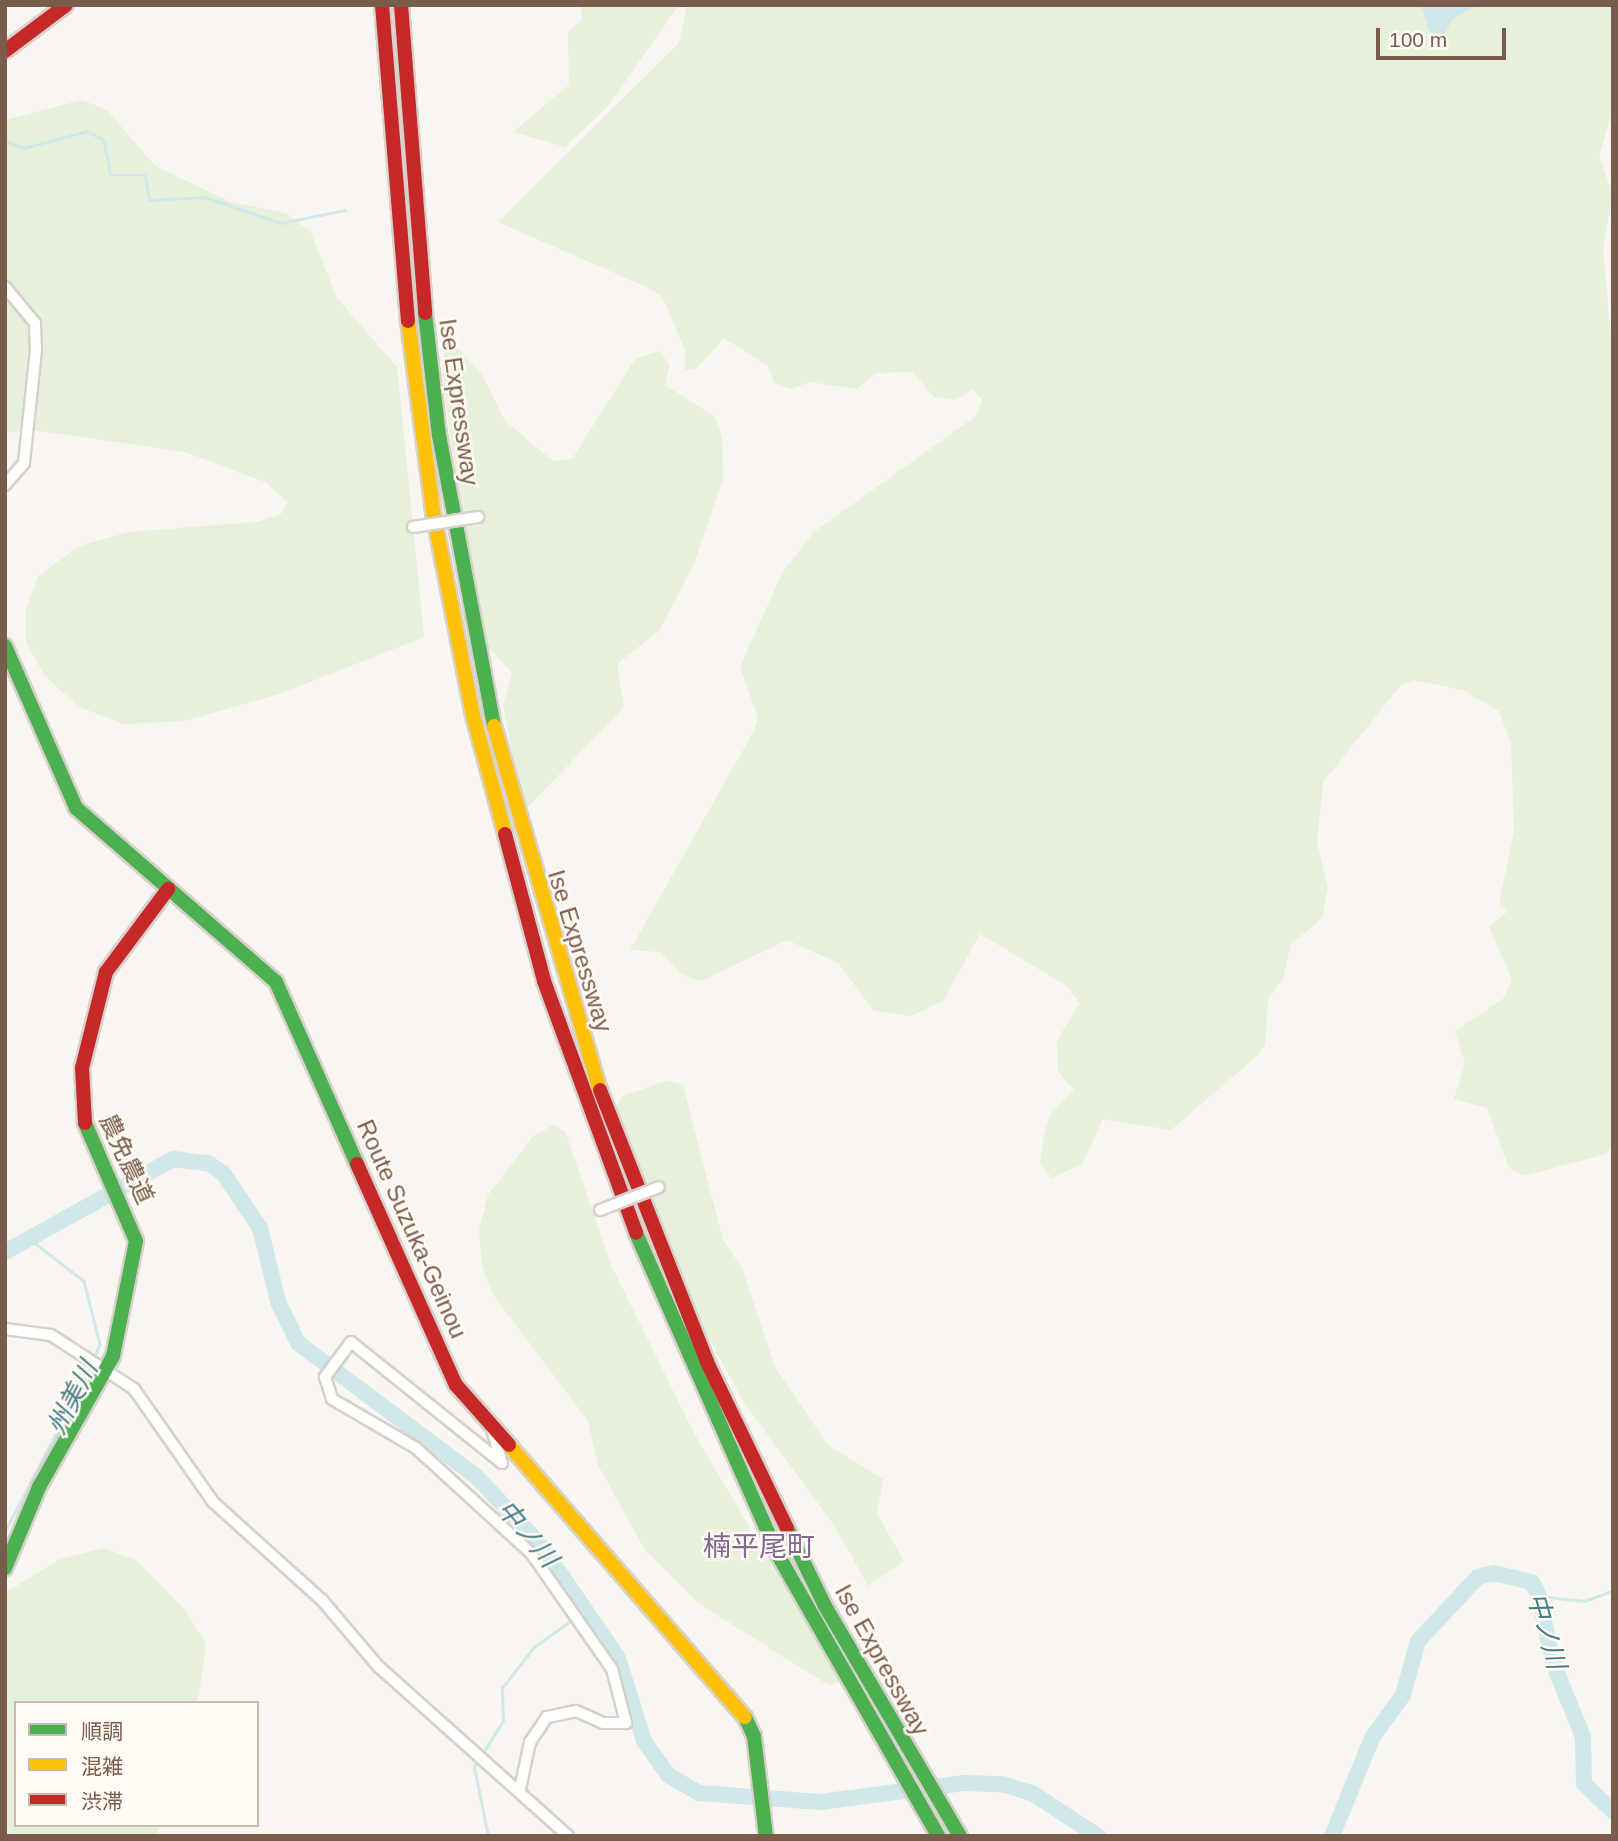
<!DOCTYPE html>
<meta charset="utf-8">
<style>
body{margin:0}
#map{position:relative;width:1618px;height:1841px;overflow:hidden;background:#f9f5f0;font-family:Arial,"Noto Sans JP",sans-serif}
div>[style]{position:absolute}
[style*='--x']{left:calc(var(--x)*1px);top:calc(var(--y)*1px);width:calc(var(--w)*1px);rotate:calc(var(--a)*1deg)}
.green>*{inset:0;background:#e7f0db}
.water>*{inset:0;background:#d0e8ea}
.stream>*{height:2.5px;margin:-1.25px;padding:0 1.25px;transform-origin:1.25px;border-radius:1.25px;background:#d0e8ea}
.river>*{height:16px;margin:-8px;padding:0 8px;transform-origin:8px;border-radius:8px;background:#d0e8ea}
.roads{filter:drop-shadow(2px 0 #d7d1cb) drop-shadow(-2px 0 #d7d1cb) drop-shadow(0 2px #d7d1cb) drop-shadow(0 -2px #d7d1cb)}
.street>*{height:10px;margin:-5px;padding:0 5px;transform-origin:5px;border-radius:5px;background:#fefefd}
.fast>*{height:14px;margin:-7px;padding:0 7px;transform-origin:7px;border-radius:7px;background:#4caf50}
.slow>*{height:14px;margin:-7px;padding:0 7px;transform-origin:7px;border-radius:7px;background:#ffc107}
.jam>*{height:14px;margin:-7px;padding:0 7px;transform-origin:7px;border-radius:7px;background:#c62828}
.bridges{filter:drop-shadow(2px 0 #d7d1cb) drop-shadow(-2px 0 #d7d1cb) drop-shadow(0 2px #d7d1cb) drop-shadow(0 -2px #d7d1cb)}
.street-bridge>*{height:10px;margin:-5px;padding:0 5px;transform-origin:5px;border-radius:5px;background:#fefefd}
span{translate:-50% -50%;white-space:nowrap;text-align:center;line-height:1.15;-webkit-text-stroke:5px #fffaf3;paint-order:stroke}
.street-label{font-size:24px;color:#7a5c4d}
.water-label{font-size:26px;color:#437c86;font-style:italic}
.quarter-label{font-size:28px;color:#846695}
.frame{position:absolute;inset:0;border:7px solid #7a5c4d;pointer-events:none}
.legend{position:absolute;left:14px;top:1701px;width:245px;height:126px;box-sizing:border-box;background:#fffaf3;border:2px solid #cabbb1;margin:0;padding:9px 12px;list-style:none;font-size:21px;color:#7a5c4d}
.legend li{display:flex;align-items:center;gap:14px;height:35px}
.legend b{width:35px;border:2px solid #cabbb1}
.scale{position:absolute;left:1376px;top:28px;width:130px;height:32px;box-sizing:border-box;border:4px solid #7a5c4d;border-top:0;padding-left:9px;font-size:21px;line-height:24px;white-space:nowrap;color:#7a5c4d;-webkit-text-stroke:5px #fffaf3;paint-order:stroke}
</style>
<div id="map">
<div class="green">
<div style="clip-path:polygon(580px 5px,679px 5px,608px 106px,565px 147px,513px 132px,569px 85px,568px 32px,583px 19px)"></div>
<div style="clip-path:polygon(687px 5px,1613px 5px,1613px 109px,1599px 156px,1613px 194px,1603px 248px,1613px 360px,1613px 1147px,1606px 1154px,1523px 1176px,1509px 1168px,1487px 1108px,1454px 1099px,1465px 1063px,1455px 1031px,1504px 998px,1512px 979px,1489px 927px,1508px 911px,1499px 903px,1514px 832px,1511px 743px,1499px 711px,1463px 690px,1413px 680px,1400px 686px,1323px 782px,1317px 842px,1328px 888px,1322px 918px,1291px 944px,1283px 978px,1268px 999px,1265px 1045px,1258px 1055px,1171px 1130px,1103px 1119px,1082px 1164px,1052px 1178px,1040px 1164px,1044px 1135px,1051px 1112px,1074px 1090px,1058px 1071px,1057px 1040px,1080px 1003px,1065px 985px,980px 934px,943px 1001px,911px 1016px,874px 1011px,838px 963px,787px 940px,701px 981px,683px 975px,660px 952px,630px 950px,755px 729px,758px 718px,740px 667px,782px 573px,814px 532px,976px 416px,982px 400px,973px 389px,956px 400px,934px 397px,913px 372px,877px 373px,857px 389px,810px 382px,791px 389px,774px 383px,768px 366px,724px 338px,697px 368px,685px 370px,685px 350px,663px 298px,651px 289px,498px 222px,679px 43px)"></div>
<div style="clip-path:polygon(82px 100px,107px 110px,155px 166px,231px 202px,286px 213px,311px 233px,337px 298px,397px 367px,424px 637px,280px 694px,184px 721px,124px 724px,79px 707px,45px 676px,26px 643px,26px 608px,39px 575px,79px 546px,129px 532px,257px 522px,281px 514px,288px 502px,265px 482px,185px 452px,33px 430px,5px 433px,5px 120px)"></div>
<div style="clip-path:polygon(453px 343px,483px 376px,505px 421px,553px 461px,572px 459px,635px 359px,659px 351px,670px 365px,665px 385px,715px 417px,722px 437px,723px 479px,695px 561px,660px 630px,617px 664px,624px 707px,523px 812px,503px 705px,512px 673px,485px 644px,462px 526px,442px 371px,445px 349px)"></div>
<div style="clip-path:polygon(668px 1080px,683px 1085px,723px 1240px,742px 1268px,775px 1367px,828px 1445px,883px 1479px,877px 1514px,904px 1561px,868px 1586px,836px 1528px,743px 1401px,701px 1324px,621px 1128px,616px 1107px,623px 1096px)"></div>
<div style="clip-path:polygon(553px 1125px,565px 1131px,611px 1265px,694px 1433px,840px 1682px,830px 1686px,698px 1603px,645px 1550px,598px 1465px,588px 1421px,494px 1296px,482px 1267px,479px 1230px,488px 1195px,532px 1137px)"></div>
<div style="clip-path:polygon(103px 1548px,136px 1560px,183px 1608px,206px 1643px,199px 1695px,196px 1703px,16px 1703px,16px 1825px,158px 1825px,158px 1836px,5px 1836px,5px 1593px,58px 1560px)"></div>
</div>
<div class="water">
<div style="clip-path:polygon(1421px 5px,1477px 5px,1453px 19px,1443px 37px,1429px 31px)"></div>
</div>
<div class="stream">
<div style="--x:5;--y:141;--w:20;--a:20"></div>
<div style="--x:24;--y:148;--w:65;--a:-15.1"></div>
<div style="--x:87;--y:131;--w:19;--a:28"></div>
<div style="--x:104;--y:140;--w:36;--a:79"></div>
<div style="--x:111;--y:175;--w:34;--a:0"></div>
<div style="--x:145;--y:175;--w:25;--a:79"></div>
<div style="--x:150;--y:200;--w:55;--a:-3.1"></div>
<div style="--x:205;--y:197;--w:80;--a:18.9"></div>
<div style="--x:281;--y:223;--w:65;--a:-11.5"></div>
<div style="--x:31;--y:1240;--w:67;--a:37.7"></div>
<div style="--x:84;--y:1281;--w:65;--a:75.7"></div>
<div style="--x:100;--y:1344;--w:17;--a:111"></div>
<div style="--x:5;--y:1531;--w:186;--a:-62.5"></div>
<div style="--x:1539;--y:1596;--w:46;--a:6.2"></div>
<div style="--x:1585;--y:1601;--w:30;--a:-21"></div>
<div style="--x:488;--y:1836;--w:70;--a:-101.5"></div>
<div style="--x:474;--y:1767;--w:54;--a:-57.8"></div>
<div style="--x:503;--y:1721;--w:33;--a:-92"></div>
<div style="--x:502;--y:1688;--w:52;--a:-52"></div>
<div style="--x:534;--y:1647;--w:64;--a:-35.4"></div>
</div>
<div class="river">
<div style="--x:5;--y:1252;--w:192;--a:-29"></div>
<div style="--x:173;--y:1159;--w:35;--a:7"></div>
<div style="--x:208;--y:1163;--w:18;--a:34"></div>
<div style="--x:223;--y:1173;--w:66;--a:56.1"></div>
<div style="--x:260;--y:1228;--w:76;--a:76.3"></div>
<div style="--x:278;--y:1302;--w:46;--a:64"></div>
<div style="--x:298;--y:1343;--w:222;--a:36.8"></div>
<div style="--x:476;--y:1476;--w:93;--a:46.7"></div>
<div style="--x:540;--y:1544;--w:138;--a:55.6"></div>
<div style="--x:618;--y:1658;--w:87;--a:72.6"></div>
<div style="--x:644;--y:1741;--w:42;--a:54.8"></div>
<div style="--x:668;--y:1775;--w:36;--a:30"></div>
<div style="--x:699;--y:1793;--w:121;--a:4.3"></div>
<div style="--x:820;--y:1802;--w:145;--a:-7.5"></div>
<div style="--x:964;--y:1783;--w:38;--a:2"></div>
<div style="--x:1002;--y:1784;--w:31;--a:17"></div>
<div style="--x:1032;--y:1793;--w:79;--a:33.1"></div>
<div style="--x:1332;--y:1836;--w:106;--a:-67.8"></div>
<div style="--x:1372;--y:1738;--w:53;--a:-54.2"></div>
<div style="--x:1403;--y:1695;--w:56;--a:-74.5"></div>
<div style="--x:1418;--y:1641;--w:88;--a:-46.8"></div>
<div style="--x:1478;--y:1577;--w:16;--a:-15"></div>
<div style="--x:1493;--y:1573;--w:40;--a:13"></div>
<div style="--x:1532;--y:1582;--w:16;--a:63"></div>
<div style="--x:1539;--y:1596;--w:68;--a:78.2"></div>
<div style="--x:1553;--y:1663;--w:80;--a:67.9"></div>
<div style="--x:1583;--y:1737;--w:47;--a:88.8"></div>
<div style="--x:1584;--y:1784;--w:40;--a:43"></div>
</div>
<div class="roads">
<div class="street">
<div style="--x:5;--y:287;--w:47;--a:50.2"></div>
<div style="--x:35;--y:323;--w:27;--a:88"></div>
<div style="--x:36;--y:350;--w:114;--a:96.1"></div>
<div style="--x:24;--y:463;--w:29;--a:131"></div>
<div style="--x:5;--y:1329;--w:46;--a:7.4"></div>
<div style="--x:51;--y:1335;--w:99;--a:33"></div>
<div style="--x:134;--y:1389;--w:138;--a:55"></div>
<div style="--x:213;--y:1502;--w:147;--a:42"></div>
<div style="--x:322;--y:1600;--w:87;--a:49.7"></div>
<div style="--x:378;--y:1666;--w:255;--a:41.8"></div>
<div style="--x:492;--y:1429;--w:35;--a:74"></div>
<div style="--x:502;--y:1463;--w:193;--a:-141.3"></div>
<div style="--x:351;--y:1342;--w:44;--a:126.6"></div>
<div style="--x:325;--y:1377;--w:23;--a:72"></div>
<div style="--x:332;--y:1399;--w:97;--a:30.3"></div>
<div style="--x:416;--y:1448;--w:156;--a:42.4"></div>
<div style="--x:531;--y:1553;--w:141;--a:55.1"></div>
<div style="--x:612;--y:1669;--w:56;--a:75.5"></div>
<div style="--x:626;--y:1723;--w:23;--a:180"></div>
<div style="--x:603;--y:1723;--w:30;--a:-156"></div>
<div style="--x:576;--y:1711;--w:30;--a:168"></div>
<div style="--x:547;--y:1717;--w:30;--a:124"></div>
<div style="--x:530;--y:1742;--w:48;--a:102"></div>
</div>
<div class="fast">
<div style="--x:425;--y:313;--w:123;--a:83.5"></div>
<div style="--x:439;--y:435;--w:296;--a:79.3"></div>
<div style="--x:5;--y:646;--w:177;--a:66.3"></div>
<div style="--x:76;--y:808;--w:265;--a:41"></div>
<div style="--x:276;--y:982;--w:199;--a:66"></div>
<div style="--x:636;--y:1233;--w:352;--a:66.2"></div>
<div style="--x:778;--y:1555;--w:323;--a:60.3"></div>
<div style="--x:787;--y:1528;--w:87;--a:64"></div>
<div style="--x:825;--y:1606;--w:267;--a:59.6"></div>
<div style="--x:5;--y:1568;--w:88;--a:-67.2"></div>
<div style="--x:39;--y:1487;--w:150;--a:-60.5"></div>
<div style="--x:113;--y:1356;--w:117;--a:-78.7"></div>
<div style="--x:136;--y:1241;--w:129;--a:-113.4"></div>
<div style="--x:745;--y:1717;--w:21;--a:65"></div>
<div style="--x:754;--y:1736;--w:101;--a:83.2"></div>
</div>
<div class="slow">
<div style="--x:408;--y:321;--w:193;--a:82.5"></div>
<div style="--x:433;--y:512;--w:207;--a:78.9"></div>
<div style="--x:473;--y:715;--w:123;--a:74.9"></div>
<div style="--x:494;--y:726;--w:379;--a:73.8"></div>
<div style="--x:509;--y:1445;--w:360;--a:49.1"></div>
</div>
<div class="jam">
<div style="--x:382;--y:5;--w:317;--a:85.3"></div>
<div style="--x:401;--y:5;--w:309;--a:85.5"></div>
<div style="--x:5;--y:51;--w:76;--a:-37"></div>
<div style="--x:505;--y:834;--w:152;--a:75.1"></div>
<div style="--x:544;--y:981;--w:268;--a:69.9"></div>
<div style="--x:600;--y:1090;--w:292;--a:68.5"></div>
<div style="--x:707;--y:1362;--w:184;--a:64.3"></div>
<div style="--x:85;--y:1123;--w:55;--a:-93.1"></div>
<div style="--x:82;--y:1068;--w:99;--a:-76"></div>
<div style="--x:106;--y:972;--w:104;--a:-53.2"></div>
<div style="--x:357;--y:1164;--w:242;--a:65.9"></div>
<div style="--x:456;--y:1385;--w:80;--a:48.5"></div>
</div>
</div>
<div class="bridges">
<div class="street-bridge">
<div style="--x:413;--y:527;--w:66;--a:-8.7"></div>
<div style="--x:600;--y:1210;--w:63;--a:-21.3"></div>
</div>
</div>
<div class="street-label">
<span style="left:459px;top:402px;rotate:82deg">Ise Expressway</span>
<span style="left:580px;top:951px;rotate:73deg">Ise Expressway</span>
<span style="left:127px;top:1159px;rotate:65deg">農免農道</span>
<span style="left:412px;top:1229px;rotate:66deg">Route Suzuka-Geinou</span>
<span style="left:882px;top:1660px;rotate:61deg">Ise Expressway</span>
</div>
<div class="water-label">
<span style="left:73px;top:1398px;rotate:-63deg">州美川</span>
<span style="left:527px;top:1534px;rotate:50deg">中ノ川</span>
<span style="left:1546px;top:1631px;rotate:74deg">中ノ川</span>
</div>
<div class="quarter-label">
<span style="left:759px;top:1547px">楠平尾町</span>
</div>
<div class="frame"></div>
<ul class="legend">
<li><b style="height:9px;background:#4caf50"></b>順調</li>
<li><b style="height:9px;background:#ffc107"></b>混雑</li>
<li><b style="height:9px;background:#c62828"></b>渋滞</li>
</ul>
<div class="scale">100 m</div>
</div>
